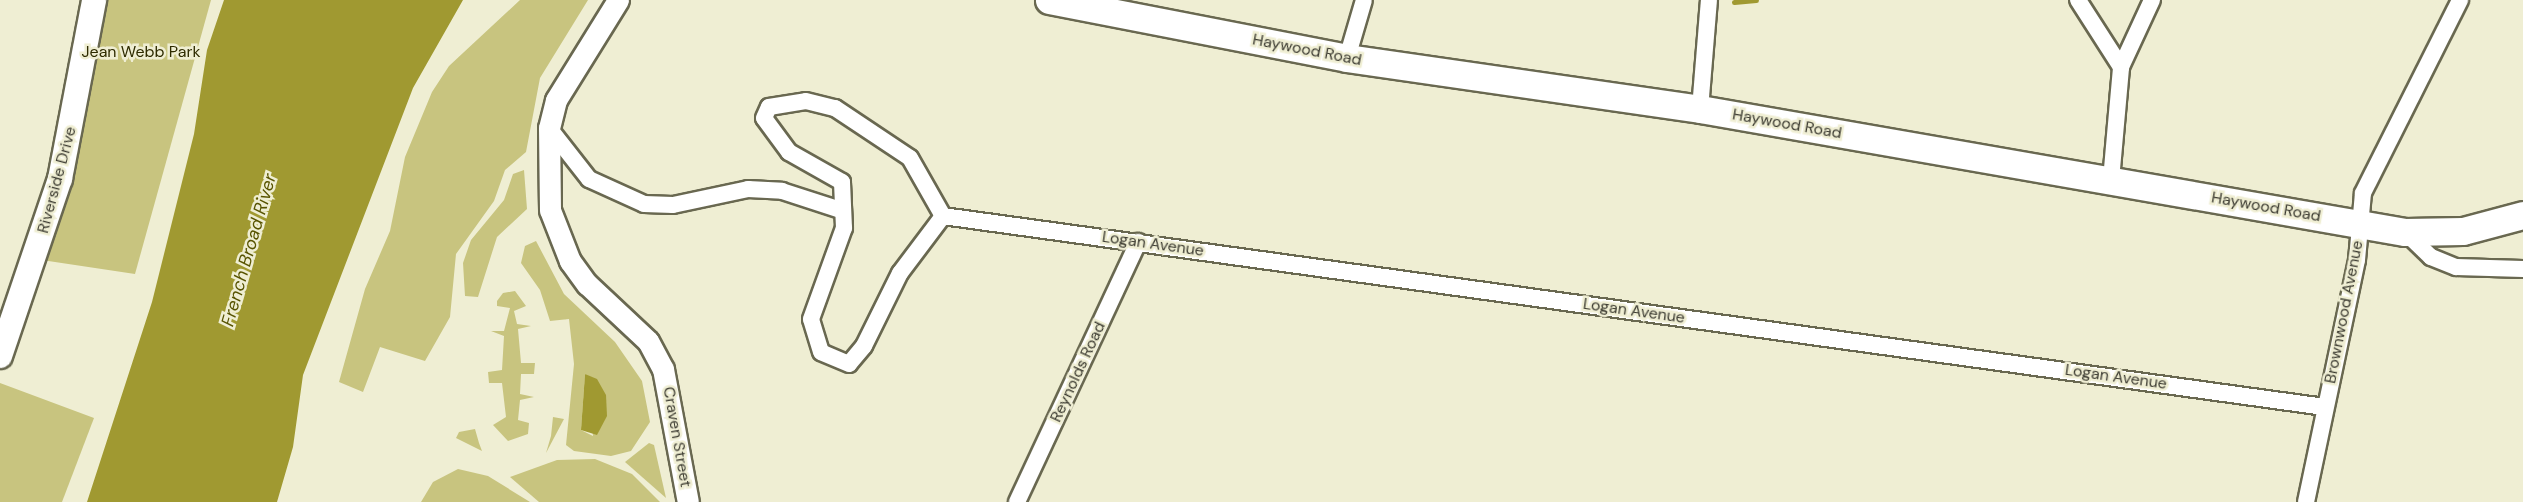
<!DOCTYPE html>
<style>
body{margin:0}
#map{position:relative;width:2523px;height:502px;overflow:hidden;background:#efeed3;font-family:"DM Sans",sans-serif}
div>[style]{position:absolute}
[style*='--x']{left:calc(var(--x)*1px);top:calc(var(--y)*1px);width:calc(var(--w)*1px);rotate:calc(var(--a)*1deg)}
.green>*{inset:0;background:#c8c47f}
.water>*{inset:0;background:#a09931}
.stream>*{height:5px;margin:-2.5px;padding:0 2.5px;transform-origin:2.5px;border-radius:2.5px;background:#a09931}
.roads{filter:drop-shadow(2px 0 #696850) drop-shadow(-2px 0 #696850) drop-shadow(0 2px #696850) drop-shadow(0 -2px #696850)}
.minor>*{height:16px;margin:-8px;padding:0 8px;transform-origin:8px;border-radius:8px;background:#fff}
.tertiary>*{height:21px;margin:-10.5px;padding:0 10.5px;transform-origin:10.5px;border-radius:10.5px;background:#fff}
.secondary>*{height:24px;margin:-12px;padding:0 12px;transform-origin:12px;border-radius:12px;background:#fff}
.primary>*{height:27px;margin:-13.5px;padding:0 13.5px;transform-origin:13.5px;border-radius:13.5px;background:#fff}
span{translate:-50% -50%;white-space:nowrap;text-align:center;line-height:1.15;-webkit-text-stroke:5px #efeed3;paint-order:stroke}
.street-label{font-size:16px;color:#3b3a30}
.park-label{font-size:16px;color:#2e2b00}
.water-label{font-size:18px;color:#575300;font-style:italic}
</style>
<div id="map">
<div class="green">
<div style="clip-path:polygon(99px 0,211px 0,135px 274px,35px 259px)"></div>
<div style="clip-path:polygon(520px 0,588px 0,540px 78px,526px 152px,505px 170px,494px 201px,456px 254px,450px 317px,425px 361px,380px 347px,363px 392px,339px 382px,365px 289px,390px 231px,405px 157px,432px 92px,449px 66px)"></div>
<div style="clip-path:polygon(524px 170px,527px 209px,497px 237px,478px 297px,465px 296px,463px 263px,471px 240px,504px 200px,513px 174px)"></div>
<div style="clip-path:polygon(evenodd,536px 241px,564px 294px,615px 342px,642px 381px,650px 422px,631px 451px,611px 456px,574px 451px,566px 445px,574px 364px,569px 319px,550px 321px,540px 290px,521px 263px,525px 246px,536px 241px,585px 374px,586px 374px,593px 436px,581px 430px,585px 374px)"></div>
<div style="clip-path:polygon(515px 291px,526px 306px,514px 311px,517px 324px,531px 326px,518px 329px,521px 363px,535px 363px,534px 374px,521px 374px,520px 394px,534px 397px,520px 400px,518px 420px,529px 423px,528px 434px,508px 441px,493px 425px,506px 417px,502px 383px,489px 383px,488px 372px,502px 370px,504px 336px,491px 331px,504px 331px,510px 308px,497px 306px,497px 301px,503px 293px)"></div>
<div style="clip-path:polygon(0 383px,94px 418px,62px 502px,0 502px)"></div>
<div style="clip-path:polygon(553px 417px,564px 419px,546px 453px,551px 436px)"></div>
<div style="clip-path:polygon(475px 429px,479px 443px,482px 451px,456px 438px,459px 432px)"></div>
<div style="clip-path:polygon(649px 443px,654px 445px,666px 498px,625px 462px)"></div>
<div style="clip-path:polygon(595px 459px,632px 474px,660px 502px,539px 502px,510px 477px,557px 460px)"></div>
<div style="clip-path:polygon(458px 469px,488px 476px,530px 502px,421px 502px,433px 482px)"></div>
</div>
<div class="water">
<div style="clip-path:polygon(224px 0,463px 0,413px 88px,303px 375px,293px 447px,277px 502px,87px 502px,152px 302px,194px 134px,207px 50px)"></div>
<div style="clip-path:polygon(585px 374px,597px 379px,606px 395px,607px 416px,597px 435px,581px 430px)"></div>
</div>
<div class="stream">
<div style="--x:1734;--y:2;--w:22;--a:-5"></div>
</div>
<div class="roads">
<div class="minor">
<div style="--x:2078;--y:0;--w:80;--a:57.3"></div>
<div style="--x:1347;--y:58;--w:60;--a:-73.7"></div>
<div style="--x:806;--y:101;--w:30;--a:14"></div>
<div style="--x:835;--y:108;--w:90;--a:33.7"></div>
<div style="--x:910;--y:158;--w:67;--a:60.4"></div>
<div style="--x:943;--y:216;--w:71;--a:127"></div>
<div style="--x:900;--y:273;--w:81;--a:116.3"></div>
<div style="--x:864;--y:346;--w:23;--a:130"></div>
<div style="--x:849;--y:364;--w:30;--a:-157"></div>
<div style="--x:821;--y:352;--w:34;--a:-107"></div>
<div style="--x:811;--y:319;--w:97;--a:-70.1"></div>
<div style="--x:844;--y:228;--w:46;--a:-92.5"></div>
<div style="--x:842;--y:182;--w:61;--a:-150.5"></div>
<div style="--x:789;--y:152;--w:42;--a:-126.3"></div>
<div style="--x:764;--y:118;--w:12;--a:-66"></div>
<div style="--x:769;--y:107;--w:37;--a:-9"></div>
<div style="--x:1700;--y:109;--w:109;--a:-85.3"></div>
<div style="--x:549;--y:128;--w:65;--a:51.9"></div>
<div style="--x:589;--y:179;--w:60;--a:24.4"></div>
<div style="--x:644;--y:204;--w:29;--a:2"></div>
<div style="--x:673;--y:205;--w:77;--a:-12"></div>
<div style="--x:748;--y:189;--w:34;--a:3"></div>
<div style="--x:782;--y:191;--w:62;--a:17.9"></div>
<div style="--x:2111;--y:180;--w:113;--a:-84.9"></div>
<div style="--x:2121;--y:67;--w:74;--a:-65.2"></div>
<div style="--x:943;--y:216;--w:1395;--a:7.87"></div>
<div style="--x:2405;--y:232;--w:36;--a:44"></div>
<div style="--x:2431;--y:257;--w:27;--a:22"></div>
<div style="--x:2456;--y:267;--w:67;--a:1.7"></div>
<div style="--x:1017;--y:502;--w:287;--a:-65"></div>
<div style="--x:2306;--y:502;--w:247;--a:-78.1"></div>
<div style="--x:2357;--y:260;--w:67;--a:-84.9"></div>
<div style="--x:2363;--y:193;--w:216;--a:-63.3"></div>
</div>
<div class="tertiary">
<div style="--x:618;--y:0;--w:118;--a:121.8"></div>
<div style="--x:556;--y:100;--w:29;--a:104"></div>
<div style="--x:549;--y:128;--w:82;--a:89.3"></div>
<div style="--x:550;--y:210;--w:55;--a:68.6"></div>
<div style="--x:570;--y:261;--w:29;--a:54"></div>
<div style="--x:587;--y:284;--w:83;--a:43.1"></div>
<div style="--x:648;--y:341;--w:32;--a:62"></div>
<div style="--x:663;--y:369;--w:135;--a:79.4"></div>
</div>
<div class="secondary">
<div style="--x:0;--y:356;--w:187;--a:-71.3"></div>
<div style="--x:60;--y:179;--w:182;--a:-79.2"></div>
</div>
<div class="primary">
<div style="--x:1049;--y:0;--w:304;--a:11"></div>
<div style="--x:1347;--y:58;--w:357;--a:8.2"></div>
<div style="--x:1700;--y:109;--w:716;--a:9.9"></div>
<div style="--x:2405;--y:232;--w:58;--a:-1"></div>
<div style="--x:2463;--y:231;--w:62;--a:-14.9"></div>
</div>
</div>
<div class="street-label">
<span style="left:1307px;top:50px;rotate:11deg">Haywood Road</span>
<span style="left:1787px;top:124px;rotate:10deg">Haywood Road</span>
<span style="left:57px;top:180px;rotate:-75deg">Riverside Drive</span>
<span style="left:2266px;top:207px;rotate:10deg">Haywood Road</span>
<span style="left:1153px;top:244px;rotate:8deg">Logan Avenue</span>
<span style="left:1634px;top:311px;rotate:8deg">Logan Avenue</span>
<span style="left:2344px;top:312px;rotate:-79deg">Brownwood Avenue</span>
<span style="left:1078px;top:372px;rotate:-65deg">Reynolds Road</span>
<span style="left:2116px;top:377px;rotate:8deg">Logan Avenue</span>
<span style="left:677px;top:437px;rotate:80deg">Craven Street</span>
</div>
<div class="park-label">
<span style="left:141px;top:52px">Jean Webb Park</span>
</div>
<div class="water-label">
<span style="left:249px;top:250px;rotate:-74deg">French Broad River</span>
</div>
</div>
